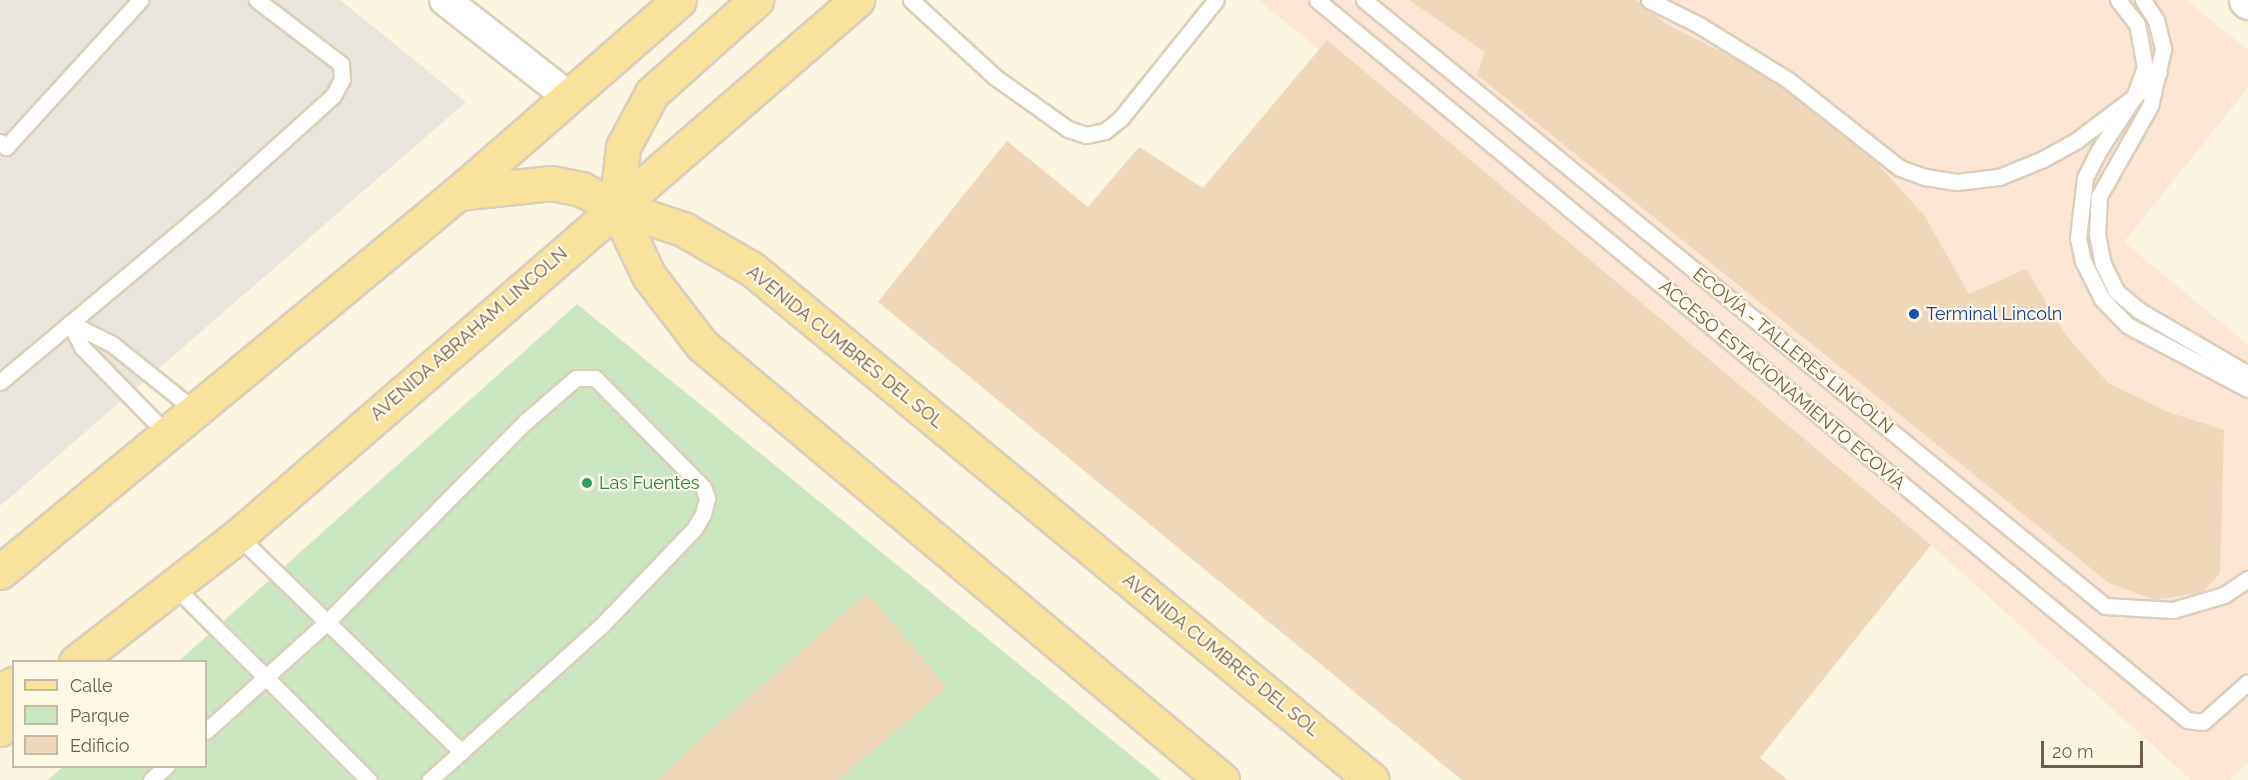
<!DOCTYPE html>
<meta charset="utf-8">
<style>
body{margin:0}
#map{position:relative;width:2248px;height:780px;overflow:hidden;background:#fbf4e1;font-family:Raleway,sans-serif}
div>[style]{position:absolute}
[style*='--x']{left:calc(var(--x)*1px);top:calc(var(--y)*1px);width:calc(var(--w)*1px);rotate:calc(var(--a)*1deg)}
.commercial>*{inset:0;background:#fbe6d5}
.industrial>*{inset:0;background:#e9e4dc}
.green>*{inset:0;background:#cae7c1}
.building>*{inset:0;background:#efd7ba}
.roads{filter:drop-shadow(2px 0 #dbcfbb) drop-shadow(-2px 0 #dbcfbb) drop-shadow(0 2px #dbcfbb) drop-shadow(0 -2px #dbcfbb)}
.lane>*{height:15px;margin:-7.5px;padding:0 7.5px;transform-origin:7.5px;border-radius:7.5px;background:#fff}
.street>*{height:30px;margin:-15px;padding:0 15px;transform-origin:15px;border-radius:15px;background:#fff}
.secondary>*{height:33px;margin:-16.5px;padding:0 16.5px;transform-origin:16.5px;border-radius:16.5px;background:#fff}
.primary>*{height:33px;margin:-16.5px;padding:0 16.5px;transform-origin:16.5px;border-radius:16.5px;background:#f7e39c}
.dots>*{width:16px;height:16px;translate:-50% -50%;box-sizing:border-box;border:3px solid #fef8e6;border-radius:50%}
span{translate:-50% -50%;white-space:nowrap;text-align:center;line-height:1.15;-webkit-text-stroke:4.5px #fef8e6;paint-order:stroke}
.transit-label{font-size:18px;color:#164399}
.left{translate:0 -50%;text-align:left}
.street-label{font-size:18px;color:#705d49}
.leisure-label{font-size:18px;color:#27864d}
.legend{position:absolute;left:12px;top:660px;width:195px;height:108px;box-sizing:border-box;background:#fef8e6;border:2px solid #c5baa7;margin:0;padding:8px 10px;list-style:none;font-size:18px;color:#705d49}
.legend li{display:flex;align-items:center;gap:12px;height:30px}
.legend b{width:30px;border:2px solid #c5baa7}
.scale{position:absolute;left:2041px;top:741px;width:102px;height:27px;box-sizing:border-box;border:3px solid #705d49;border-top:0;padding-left:8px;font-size:18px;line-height:21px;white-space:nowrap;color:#705d49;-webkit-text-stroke:4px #fef8e6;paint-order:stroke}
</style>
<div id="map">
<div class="commercial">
<div style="clip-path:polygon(1258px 0,2186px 0,2248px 50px,2248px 88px,2124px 242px,2248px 345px,2248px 763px,2230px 780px,2191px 780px,1931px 545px)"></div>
</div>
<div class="industrial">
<div style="clip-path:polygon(0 0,340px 0,466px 102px,0 506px)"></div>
</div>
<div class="green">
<div style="clip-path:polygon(577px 304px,1161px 780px,48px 780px,63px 767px,206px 766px,206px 662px,179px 661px)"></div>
</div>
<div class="building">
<div style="clip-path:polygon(1409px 0,1635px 0,1668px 25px,1764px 73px,1854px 138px,1924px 215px,1969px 294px,2026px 269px,2065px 334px,2108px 383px,2168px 412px,2224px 430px,2220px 573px,2203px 592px,2155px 600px,2109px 583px,1477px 75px,1485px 52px)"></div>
<div style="clip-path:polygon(1327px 40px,1931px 545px,1760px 758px,1788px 780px,1462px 780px,878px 302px,1007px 141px,1088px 207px,1139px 147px,1203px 188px)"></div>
<div style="clip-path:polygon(867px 593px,947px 687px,839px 780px,655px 780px)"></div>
</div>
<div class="roads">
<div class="lane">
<div style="--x:911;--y:0;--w:114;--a:42.5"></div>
<div style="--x:995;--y:77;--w:90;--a:35.5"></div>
<div style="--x:1068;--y:129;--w:19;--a:18"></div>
<div style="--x:1086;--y:135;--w:19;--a:-12"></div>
<div style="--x:1105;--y:131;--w:21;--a:-39"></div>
<div style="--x:1121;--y:118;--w:151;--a:-51.2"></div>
<div style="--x:1317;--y:0;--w:1129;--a:39.61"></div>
<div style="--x:2187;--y:720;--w:16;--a:7"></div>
<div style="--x:2203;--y:722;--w:60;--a:-41.6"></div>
<div style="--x:1364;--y:0;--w:957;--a:39.28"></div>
<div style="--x:2105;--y:606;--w:68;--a:3.4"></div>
<div style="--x:2173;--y:610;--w:53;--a:-16.4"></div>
<div style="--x:2224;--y:595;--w:29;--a:-34"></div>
<div style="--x:1649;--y:0;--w:56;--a:26.6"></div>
<div style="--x:1699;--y:25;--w:105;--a:31.7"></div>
<div style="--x:1788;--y:80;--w:142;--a:38.2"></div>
<div style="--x:1900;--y:168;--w:27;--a:20"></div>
<div style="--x:1925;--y:177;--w:32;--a:9"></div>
<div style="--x:1957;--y:182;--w:42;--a:-6.8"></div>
<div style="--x:1999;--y:177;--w:48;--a:-22.2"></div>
<div style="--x:2043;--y:159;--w:39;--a:-29"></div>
<div style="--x:2077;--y:140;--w:71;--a:-37"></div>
<div style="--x:2134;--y:97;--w:35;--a:-45"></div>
<div style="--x:2118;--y:0;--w:31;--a:52"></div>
<div style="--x:2137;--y:24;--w:44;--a:79.5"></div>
<div style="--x:2145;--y:67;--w:32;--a:110"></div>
<div style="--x:2134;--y:97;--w:64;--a:123.4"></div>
<div style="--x:2099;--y:150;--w:31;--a:117"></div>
<div style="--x:2085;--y:178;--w:60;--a:96.7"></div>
<div style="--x:2078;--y:238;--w:24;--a:78"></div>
<div style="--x:2083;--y:261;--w:42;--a:63.4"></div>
<div style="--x:2102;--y:299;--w:36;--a:46"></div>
<div style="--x:2127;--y:325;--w:137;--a:27.9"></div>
<div style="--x:2143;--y:0;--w:24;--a:57"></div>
<div style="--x:2156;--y:20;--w:30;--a:76"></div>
<div style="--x:2163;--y:49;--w:58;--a:102.8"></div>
<div style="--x:2150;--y:106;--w:103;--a:119.5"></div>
<div style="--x:2099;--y:196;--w:38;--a:93"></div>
<div style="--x:2097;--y:234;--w:31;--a:79"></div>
<div style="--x:2103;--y:264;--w:30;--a:64"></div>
<div style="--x:2116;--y:291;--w:31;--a:40"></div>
<div style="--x:2140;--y:311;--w:125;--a:30.3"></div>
<div style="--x:0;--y:142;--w:8;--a:40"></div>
<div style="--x:6;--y:147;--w:199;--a:-47.6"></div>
<div style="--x:70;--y:323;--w:47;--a:26.6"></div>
<div style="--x:112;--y:344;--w:109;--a:38.7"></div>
<div style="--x:70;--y:323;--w:27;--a:63"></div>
<div style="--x:82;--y:347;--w:123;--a:45.7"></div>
<div style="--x:0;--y:382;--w:279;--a:-39.9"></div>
<div style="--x:214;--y:203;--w:160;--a:-42"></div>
<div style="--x:333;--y:96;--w:19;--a:-62"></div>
<div style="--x:342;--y:79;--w:15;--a:-94"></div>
<div style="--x:341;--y:64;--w:106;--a:-142.7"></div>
<div style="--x:238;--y:536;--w:311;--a:44"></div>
<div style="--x:174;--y:586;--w:275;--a:44.9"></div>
<div style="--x:206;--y:731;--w:163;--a:-42"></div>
<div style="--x:327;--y:622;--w:281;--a:-45.3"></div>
<div style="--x:525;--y:422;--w:67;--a:-40.8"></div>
<div style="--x:576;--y:378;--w:19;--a:0"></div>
<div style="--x:595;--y:378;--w:153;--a:45.3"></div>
<div style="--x:703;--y:487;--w:12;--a:70"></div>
<div style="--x:707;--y:498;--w:16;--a:104"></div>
<div style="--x:703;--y:514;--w:16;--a:120"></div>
<div style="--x:695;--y:528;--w:134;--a:133.8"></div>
<div style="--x:602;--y:625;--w:232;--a:138"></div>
<div style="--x:151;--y:780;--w:21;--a:-43"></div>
</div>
<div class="street">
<div style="--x:445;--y:0;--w:154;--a:38.1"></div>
</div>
<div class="secondary">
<div style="--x:2246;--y:0;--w:3;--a:45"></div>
</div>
<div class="primary">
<div style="--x:458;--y:193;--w:94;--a:-6.1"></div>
<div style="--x:551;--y:183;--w:31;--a:11"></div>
<div style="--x:581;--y:189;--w:39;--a:27"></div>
<div style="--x:616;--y:207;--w:71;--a:18.2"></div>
<div style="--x:683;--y:229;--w:80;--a:30.1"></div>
<div style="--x:752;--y:269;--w:803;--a:39.5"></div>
<div style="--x:616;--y:207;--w:76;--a:64.4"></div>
<div style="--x:649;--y:276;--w:87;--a:52.5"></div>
<div style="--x:702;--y:345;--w:678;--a:39.91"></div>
<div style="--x:616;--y:207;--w:60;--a:-83.3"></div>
<div style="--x:623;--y:147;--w:61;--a:-61.8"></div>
<div style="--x:652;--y:93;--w:140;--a:-41.8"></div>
<div style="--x:0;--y:572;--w:594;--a:-39.61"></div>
<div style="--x:458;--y:193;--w:293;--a:-41.1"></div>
<div style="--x:76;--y:662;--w:205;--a:-37.9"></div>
<div style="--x:238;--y:536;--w:819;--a:-40.89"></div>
<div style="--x:0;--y:691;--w:16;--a:-27"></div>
<div style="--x:0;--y:729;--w:18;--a:-41"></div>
</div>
</div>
<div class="dots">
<div style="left:1914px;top:314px;background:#1a4fb4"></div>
<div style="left:587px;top:483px;background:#2e9e5b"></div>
</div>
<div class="transit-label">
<span class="left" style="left:1926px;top:314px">Terminal Lincoln</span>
</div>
<div class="street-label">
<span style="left:469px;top:334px;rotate:-41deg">AVENIDA ABRAHAM LINCOLN</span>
<span style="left:845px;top:347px;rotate:39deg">AVENIDA CUMBRES DEL SOL</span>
<span style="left:1793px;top:351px;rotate:39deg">ECOVÍA - TALLERES LINCOLN</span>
<span style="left:1782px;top:385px;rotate:40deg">ACCESO ESTACIONAMIENTO ECOVÍA</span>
<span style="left:1221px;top:655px;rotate:39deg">AVENIDA CUMBRES DEL SOL</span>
</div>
<div class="leisure-label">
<span class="left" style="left:599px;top:483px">Las Fuentes</span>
</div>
<ul class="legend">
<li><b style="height:8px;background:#f7e39c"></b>Calle</li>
<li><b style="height:16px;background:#cae7c1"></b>Parque</li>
<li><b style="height:16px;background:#efd7ba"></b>Edificio</li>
</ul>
<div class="scale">20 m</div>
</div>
